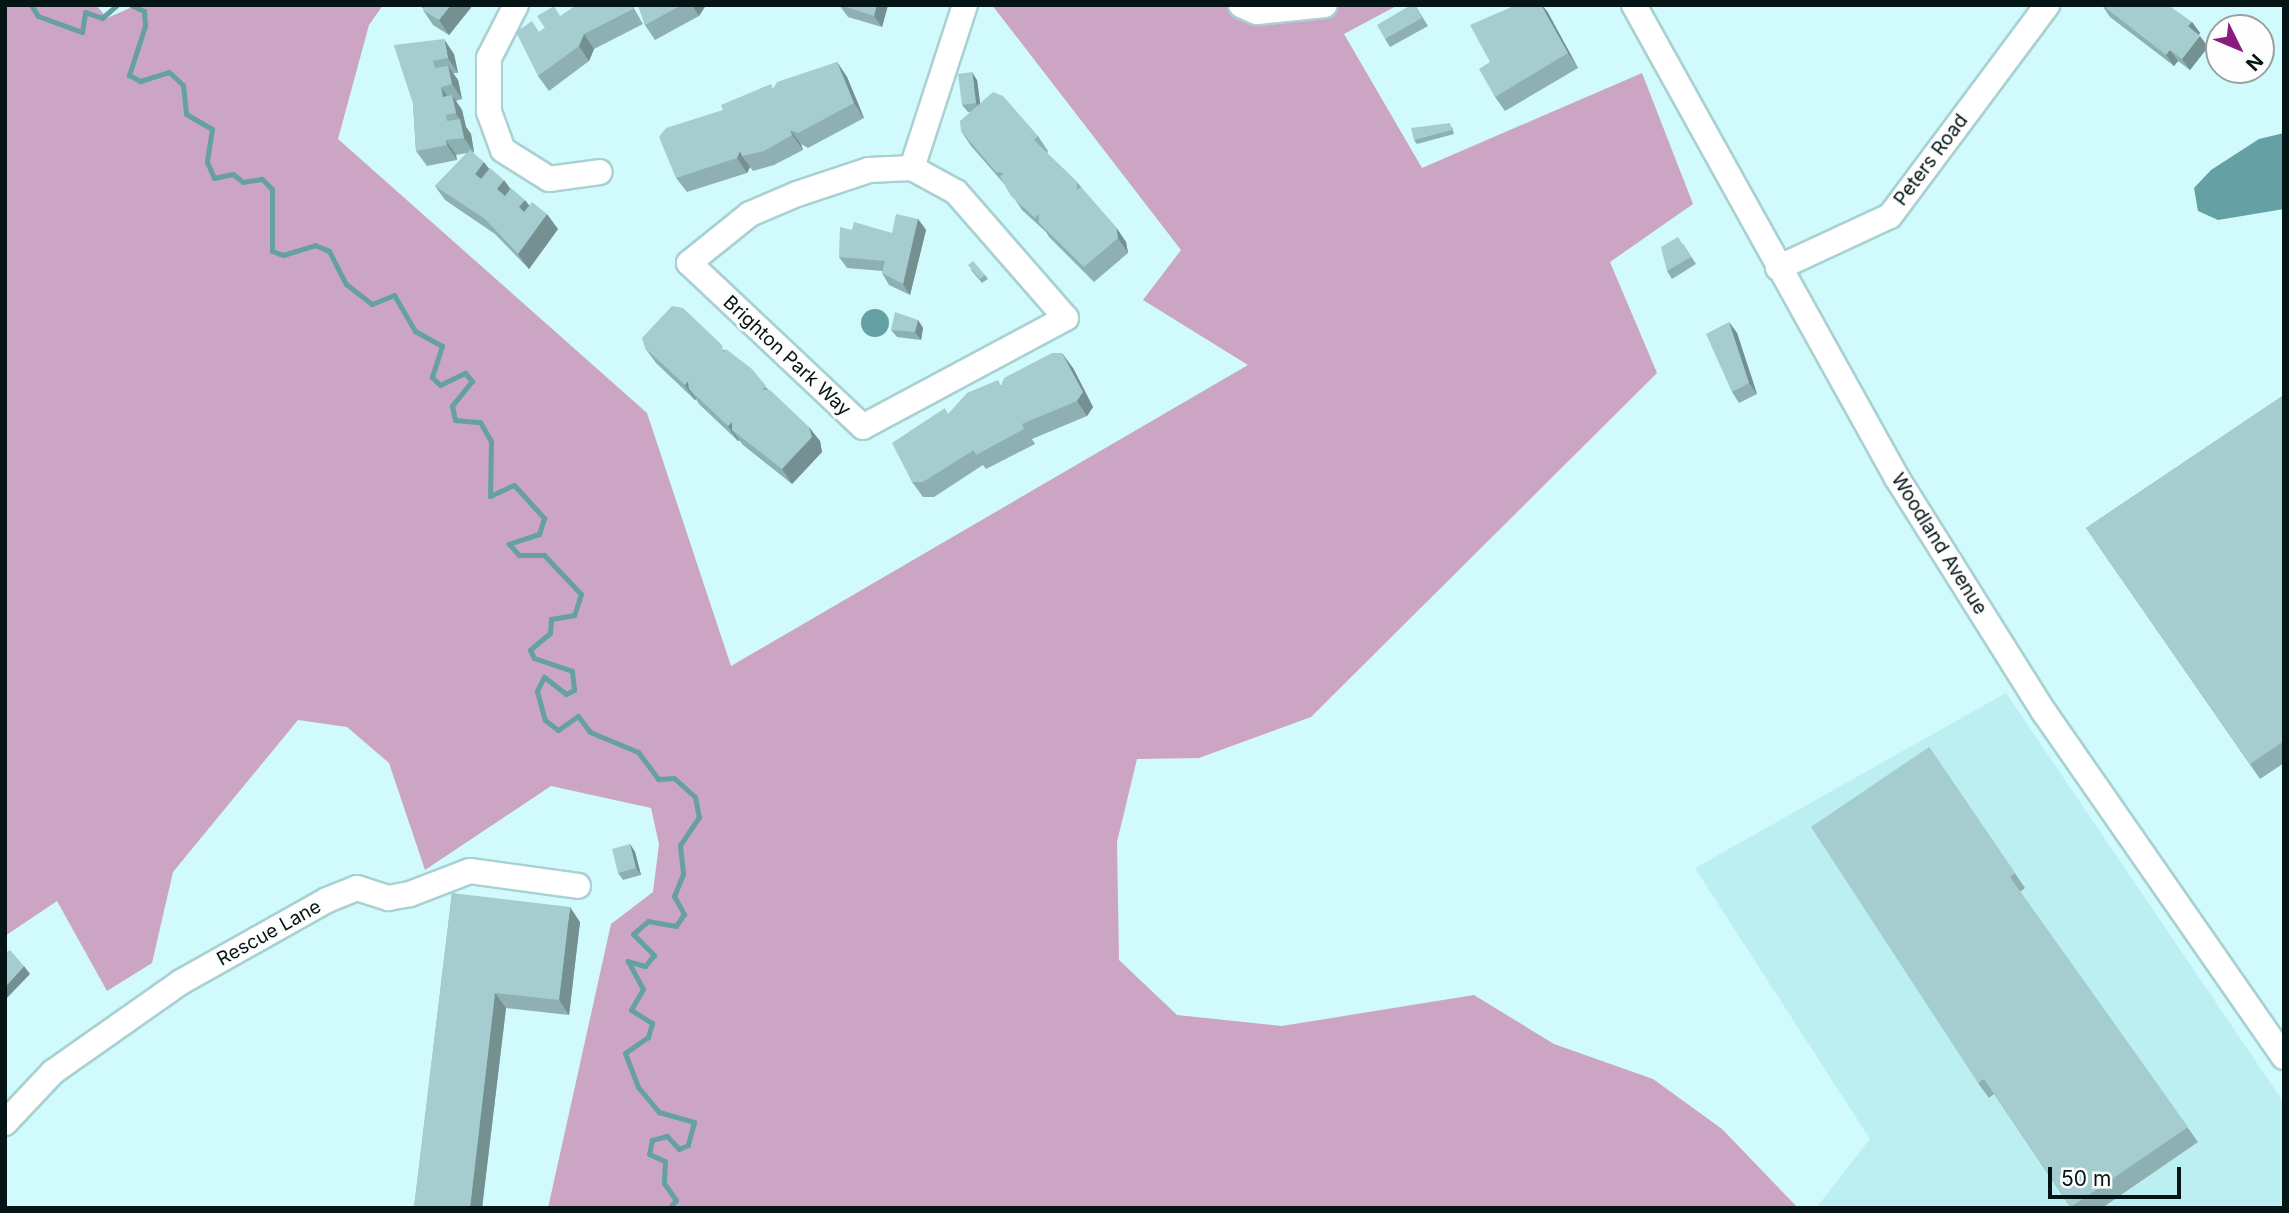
<!DOCTYPE html>
<style>
body{margin:0}
#map{position:relative;width:2289px;height:1213px;overflow:hidden;background:#d0fafc;font-family:Inter,sans-serif}
div>[style]{position:absolute}
[style*='--x']{left:calc(var(--x)*1px);top:calc(var(--y)*1px);width:calc(var(--w)*1px);rotate:calc(var(--a)*1deg)}
.built>*{inset:0;background:#bbeff1}
.forest>*{inset:0;background:#cca5c4}
.water>*{inset:0;background:#65a0a4}
.round{border-radius:50%}
.stream>*{height:5px;margin:-2.5px;padding:0 2.5px;transform-origin:2.5px;border-radius:2.5px;background:#65a0a4}
.roads{filter:drop-shadow(2px 0 #a9d1d3) drop-shadow(-2px 0 #a9d1d3) drop-shadow(0 2px #a9d1d3) drop-shadow(0 -2px #a9d1d3)}
.minor>*{height:24px;margin:-12px;padding:0 12px;transform-origin:12px;border-radius:12px;background:#fff}
.wall>*{inset:0;background:#8eb0b2}
.shaded-wall>*{inset:0;background:#749091}
.building>*{inset:0;background:#a5cdcf}
span{translate:-50% -50%;white-space:nowrap;text-align:center;line-height:1.15;-webkit-text-stroke:6px #fefefe;paint-order:stroke}
.street-label{font-size:19px;color:#051415}
.frame{position:absolute;inset:0;border:7px solid #051415;pointer-events:none}
.north{position:absolute;left:2205px;top:14px;width:70px;height:70px;box-sizing:border-box;background:#fefefe;border:2px solid #9aa0a1;border-radius:50%;rotate:133deg;font-size:19px;font-weight:700;line-height:28px;text-align:center;color:#051415}
.north::after{content:'';display:block;margin:auto;width:24px;height:32px;background:#8b1c7f;clip-path:polygon(50% 0,100% 100%,50% 72%,0 100%)}
.scale{position:absolute;left:2048px;top:1167px;width:133px;height:32px;box-sizing:border-box;border:4px solid #051415;border-top:0;padding-left:9px;font-size:21px;line-height:24px;white-space:nowrap;color:#051415;-webkit-text-stroke:5px #fefefe;paint-order:stroke}
</style>
<div id="map">
<div class="built">
<div style="clip-path:polygon(2006px 693px,2284px 1103px,2284px 1208px,1816px 1208px,1870px 1139px,1695px 868px)"></div>
</div>
<div class="forest">
<div style="clip-path:polygon(5px 5px,96px 5px,107px 18px,137px 5px,383px 5px,369px 25px,338px 139px,647px 413px,731px 666px,1248px 365px,1143px 300px,1181px 250px,992px 5px,1398px 5px,1344px 34px,1422px 168px,1642px 73px,1693px 204px,1610px 262px,1657px 373px,1311px 717px,1199px 758px,1137px 759px,1117px 842px,1119px 960px,1177px 1015px,1282px 1026px,1474px 995px,1554px 1044px,1653px 1079px,1722px 1129px,1798px 1208px,548px 1208px,611px 924px,653px 892px,659px 844px,651px 808px,551px 786px,425px 870px,389px 763px,347px 727px,298px 720px,173px 872px,152px 963px,107px 991px,57px 901px,5px 936px)"></div>
</div>
<div class="water">
<div style="clip-path:polygon(2284px 133px,2284px 209px,2218px 220px,2198px 211px,2194px 188px,2211px 170px,2259px 139px)"></div>
<div class="round" style="left:861px;top:309px;width:28px;height:28px"></div>
</div>
<div class="stream">
<div style="--x:31;--y:5;--w:13;--a:58"></div>
<div style="--x:38;--y:16;--w:47;--a:20"></div>
<div style="--x:82;--y:32;--w:20;--a:-81"></div>
<div style="--x:85;--y:12;--w:18;--a:19"></div>
<div style="--x:102;--y:18;--w:20;--a:-41"></div>
<div style="--x:131;--y:5;--w:14;--a:25"></div>
<div style="--x:144;--y:11;--w:15;--a:86"></div>
<div style="--x:145;--y:26;--w:52;--a:108.1"></div>
<div style="--x:129;--y:75;--w:13;--a:29"></div>
<div style="--x:140;--y:81;--w:30;--a:-17"></div>
<div style="--x:169;--y:72;--w:19;--a:43"></div>
<div style="--x:183;--y:85;--w:29;--a:84"></div>
<div style="--x:186;--y:114;--w:30;--a:30"></div>
<div style="--x:212;--y:129;--w:33;--a:99"></div>
<div style="--x:207;--y:162;--w:17;--a:66"></div>
<div style="--x:214;--y:178;--w:19;--a:-12"></div>
<div style="--x:233;--y:174;--w:13;--a:39"></div>
<div style="--x:243;--y:182;--w:19;--a:-9"></div>
<div style="--x:262;--y:179;--w:14;--a:45"></div>
<div style="--x:272;--y:189;--w:62;--a:90"></div>
<div style="--x:272;--y:251;--w:12;--a:20"></div>
<div style="--x:283;--y:255;--w:34;--a:-17"></div>
<div style="--x:315;--y:245;--w:15;--a:23"></div>
<div style="--x:329;--y:251;--w:37;--a:63"></div>
<div style="--x:346;--y:284;--w:33;--a:38"></div>
<div style="--x:372;--y:304;--w:24;--a:-22"></div>
<div style="--x:394;--y:295;--w:42;--a:59.7"></div>
<div style="--x:415;--y:331;--w:31;--a:29"></div>
<div style="--x:442;--y:346;--w:33;--a:108"></div>
<div style="--x:432;--y:377;--w:11;--a:45"></div>
<div style="--x:440;--y:385;--w:28;--a:-26"></div>
<div style="--x:465;--y:373;--w:11;--a:49"></div>
<div style="--x:472;--y:381;--w:32;--a:129"></div>
<div style="--x:452;--y:406;--w:14;--a:78"></div>
<div style="--x:455;--y:420;--w:25;--a:5"></div>
<div style="--x:480;--y:422;--w:22;--a:60"></div>
<div style="--x:491;--y:441;--w:55;--a:91"></div>
<div style="--x:490;--y:496;--w:26;--a:-25"></div>
<div style="--x:514;--y:485;--w:45;--a:47.7"></div>
<div style="--x:544;--y:518;--w:17;--a:107"></div>
<div style="--x:539;--y:534;--w:32;--a:162"></div>
<div style="--x:509;--y:544;--w:15;--a:48"></div>
<div style="--x:519;--y:555;--w:25;--a:0"></div>
<div style="--x:544;--y:555;--w:54;--a:46.5"></div>
<div style="--x:581;--y:594;--w:22;--a:108"></div>
<div style="--x:574;--y:615;--w:23;--a:170"></div>
<div style="--x:551;--y:619;--w:14;--a:94"></div>
<div style="--x:550;--y:633;--w:26;--a:140"></div>
<div style="--x:530;--y:650;--w:9;--a:63"></div>
<div style="--x:534;--y:658;--w:40;--a:18.9"></div>
<div style="--x:572;--y:671;--w:19;--a:84"></div>
<div style="--x:574;--y:690;--w:9;--a:153"></div>
<div style="--x:566;--y:694;--w:28;--a:-142"></div>
<div style="--x:544;--y:677;--w:16;--a:117"></div>
<div style="--x:537;--y:691;--w:30;--a:75"></div>
<div style="--x:545;--y:720;--w:16;--a:38"></div>
<div style="--x:558;--y:730;--w:24;--a:-35"></div>
<div style="--x:578;--y:716;--w:20;--a:53"></div>
<div style="--x:590;--y:732;--w:52;--a:22.6"></div>
<div style="--x:638;--y:752;--w:34;--a:53"></div>
<div style="--x:658;--y:779;--w:16;--a:-4"></div>
<div style="--x:674;--y:778;--w:28;--a:42"></div>
<div style="--x:695;--y:797;--w:20;--a:79"></div>
<div style="--x:699;--y:817;--w:34;--a:124"></div>
<div style="--x:680;--y:845;--w:29;--a:84"></div>
<div style="--x:683;--y:874;--w:24;--a:112"></div>
<div style="--x:674;--y:896;--w:21;--a:61"></div>
<div style="--x:684;--y:914;--w:14;--a:124"></div>
<div style="--x:676;--y:926;--w:28;--a:-170"></div>
<div style="--x:648;--y:921;--w:20;--a:139"></div>
<div style="--x:633;--y:934;--w:30;--a:45"></div>
<div style="--x:654;--y:955;--w:14;--a:129"></div>
<div style="--x:645;--y:966;--w:18;--a:-164"></div>
<div style="--x:628;--y:961;--w:32;--a:62"></div>
<div style="--x:643;--y:989;--w:24;--a:120"></div>
<div style="--x:631;--y:1010;--w:25;--a:32"></div>
<div style="--x:652;--y:1023;--w:15;--a:106"></div>
<div style="--x:648;--y:1037;--w:28;--a:145"></div>
<div style="--x:625;--y:1053;--w:36;--a:69"></div>
<div style="--x:638;--y:1087;--w:33;--a:50"></div>
<div style="--x:659;--y:1112;--w:36;--a:16"></div>
<div style="--x:694;--y:1122;--w:24;--a:105"></div>
<div style="--x:688;--y:1145;--w:10;--a:156"></div>
<div style="--x:679;--y:1149;--w:18;--a:-133"></div>
<div style="--x:667;--y:1136;--w:16;--a:165"></div>
<div style="--x:652;--y:1140;--w:14;--a:102"></div>
<div style="--x:649;--y:1154;--w:17;--a:24"></div>
<div style="--x:665;--y:1161;--w:22;--a:93"></div>
<div style="--x:664;--y:1183;--w:21;--a:55"></div>
<div style="--x:676;--y:1200;--w:11;--a:131"></div>
</div>
<div class="roads">
<div class="minor">
<div style="--x:516;--y:5;--w:59;--a:117"></div>
<div style="--x:489;--y:58;--w:54;--a:90"></div>
<div style="--x:489;--y:112;--w:40;--a:69.8"></div>
<div style="--x:503;--y:150;--w:54;--a:32.2"></div>
<div style="--x:549;--y:179;--w:51;--a:-7.8"></div>
<div style="--x:1241;--y:5;--w:17;--a:24"></div>
<div style="--x:1257;--y:12;--w:68;--a:-5.9"></div>
<div style="--x:1634;--y:5;--w:541;--a:60.92"></div>
<div style="--x:1897;--y:478;--w:276;--a:57.9"></div>
<div style="--x:2044;--y:712;--w:420;--a:55.2"></div>
<div style="--x:912;--y:168;--w:50;--a:28.6"></div>
<div style="--x:956;--y:192;--w:167;--a:48.9"></div>
<div style="--x:1066;--y:318;--w:230;--a:151.8"></div>
<div style="--x:863;--y:427;--w:239;--a:-136.7"></div>
<div style="--x:689;--y:263;--w:78;--a:-38.8"></div>
<div style="--x:750;--y:214;--w:51;--a:-23.1"></div>
<div style="--x:797;--y:194;--w:76;--a:-18.4"></div>
<div style="--x:869;--y:170;--w:43;--a:-2.7"></div>
<div style="--x:912;--y:168;--w:171;--a:-72"></div>
<div style="--x:1778;--y:268;--w:123;--a:-24.9"></div>
<div style="--x:1890;--y:216;--w:263;--a:-53.3"></div>
<div style="--x:5;--y:1123;--w:70;--a:-46.7"></div>
<div style="--x:53;--y:1072;--w:156;--a:-35.1"></div>
<div style="--x:181;--y:982;--w:167;--a:-29.3"></div>
<div style="--x:327;--y:900;--w:32;--a:-22"></div>
<div style="--x:357;--y:888;--w:33;--a:18"></div>
<div style="--x:388;--y:898;--w:22;--a:-10"></div>
<div style="--x:410;--y:894;--w:64;--a:-21"></div>
<div style="--x:470;--y:871;--w:109;--a:7.9"></div>
</div>
</div>
<div class="wall">
<div style="clip-path:polygon(419px 5px,473px 5px,449px 35px,433px 25px,423px 10px,424px 9px)"></div>
<div style="clip-path:polygon(632px 5px,643px 24px,594px 49px,589px 61px,549px 91px,538px 76px,539px 32px,545px 28px)"></div>
<div style="clip-path:polygon(638px 5px,706px 5px,699px 16px,655px 40px,645px 25px)"></div>
<div style="clip-path:polygon(888px 5px,882px 27px,848px 17px,840px 6px)"></div>
<div style="clip-path:polygon(1415px 5px,1428px 26px,1390px 47px,1385px 39px)"></div>
<div style="clip-path:polygon(2102px 5px,2192px 22px,2200px 33px,2199px 35px,2208px 47px,2190px 70px,2178px 61px,2174px 66px,2110px 17px)"></div>
<div style="clip-path:polygon(1547px 11px,1578px 68px,1505px 111px,1495px 97px,1490px 62px)"></div>
<div style="clip-path:polygon(394px 45px,454px 54px,458px 73px,453px 73px,458px 80px,462px 99px,456px 101px,462px 110px,466px 127px,471px 134px,474px 152px,473px 153px,510px 189px,558px 229px,529px 269px,495px 234px,445px 200px,435px 186px,467px 153px,456px 155px,457px 160px,427px 166px,416px 151px,413px 103px)"></div>
<div style="clip-path:polygon(837px 62px,847px 77px,864px 118px,808px 148px,801px 144px,803px 150px,774px 165px,753px 171px,750px 167px,747px 173px,687px 192px,676px 178px,723px 110px)"></div>
<div style="clip-path:polygon(977px 80px,980px 103px,1038px 136px,1048px 151px,1047px 153px,1077px 182px,1126px 242px,1128px 253px,1094px 282px,1049px 237px,1046px 232px,1022px 210px,1006px 186px,971px 146px,961px 131px,970px 112px,968px 112px,962px 105px)"></div>
<div style="clip-path:polygon(1452px 127px,1454px 134px,1417px 144px,1414px 140px)"></div>
<div style="clip-path:polygon(918px 219px,926px 230px,910px 295px,889px 285px,882px 273px,882px 271px,847px 268px,839px 257px,852px 230px,892px 233px)"></div>
<div style="clip-path:polygon(1683px 244px,1696px 264px,1672px 279px,1667px 271px)"></div>
<div style="clip-path:polygon(970px 269px,985px 275px,988px 279px,982px 283px)"></div>
<div style="clip-path:polygon(918px 320px,923px 328px,921px 340px,897px 337px,891px 330px)"></div>
<div style="clip-path:polygon(1729px 322px,1737px 333px,1757px 394px,1739px 403px,1732px 392px)"></div>
<div style="clip-path:polygon(645px 348px,726px 350px,769px 390px,820px 441px,822px 452px,792px 484px,743px 445px,739px 440px,738px 441px,699px 404px,696px 399px,695px 400px,656px 363px)"></div>
<div style="clip-path:polygon(1073px 368px,1093px 407px,1087px 416px,1032px 439px,1035px 444px,986px 469px,983px 465px,934px 497px,923px 497px,912px 482px,949px 413px,1001px 385px)"></div>
<div style="clip-path:polygon(2284px 395px,2284px 763px,2260px 779px,2086px 528px)"></div>
<div style="clip-path:polygon(1929px 747px,2025px 888px,2020px 892px,2198px 1142px,2102px 1208px,2071px 1208px,1994px 1094px,1989px 1098px,1978px 1083px)"></div>
<div style="clip-path:polygon(630px 844px,635px 852px,641px 875px,623px 880px,618px 873px)"></div>
<div style="clip-path:polygon(452px 893px,580px 922px,569px 1015px,506px 1008px,482px 1208px,414px 1208px)"></div>
</div>
<div class="shaded-wall">
<div style="clip-path:polygon(451px 5px,473px 5px,449px 35px,439px 20px)"></div>
<div style="clip-path:polygon(692px 5px,706px 5px,699px 16px)"></div>
<div style="clip-path:polygon(877px 5px,888px 5px,882px 27px,874px 16px)"></div>
<div style="clip-path:polygon(1541px 5px,1542px 5px,1547px 11px,1578px 68px,1568px 53px)"></div>
<div style="clip-path:polygon(2192px 22px,2200px 33px,2196px 38px,2188px 26px)"></div>
<div style="clip-path:polygon(584px 34px,594px 49px,589px 61px,579px 46px)"></div>
<div style="clip-path:polygon(2200px 36px,2208px 47px,2190px 70px,2182px 59px)"></div>
<div style="clip-path:polygon(444px 39px,454px 54px,458px 73px,448px 58px)"></div>
<div style="clip-path:polygon(2170px 50px,2178px 61px,2174px 66px,2166px 55px)"></div>
<div style="clip-path:polygon(837px 62px,847px 77px,864px 118px,854px 103px)"></div>
<div style="clip-path:polygon(448px 66px,458px 80px,462px 99px,452px 84px)"></div>
<div style="clip-path:polygon(972px 72px,977px 80px,981px 110px,976px 103px)"></div>
<div style="clip-path:polygon(441px 87px,451px 102px,443px 97px)"></div>
<div style="clip-path:polygon(452px 95px,462px 110px,466px 127px,471px 134px,474px 152px,464px 138px,460px 120px,456px 113px)"></div>
<div style="clip-path:polygon(790px 130px,801px 144px,803px 150px,792px 135px)"></div>
<div style="clip-path:polygon(446px 140px,456px 155px,457px 160px,447px 145px)"></div>
<div style="clip-path:polygon(740px 151px,742px 156px,750px 167px,747px 173px,737px 158px)"></div>
<div style="clip-path:polygon(484px 162px,495px 177px,485px 188px,475px 174px)"></div>
<div style="clip-path:polygon(504px 180px,515px 195px,508px 204px,497px 189px)"></div>
<div style="clip-path:polygon(525px 200px,536px 215px,530px 222px,519px 207px)"></div>
<div style="clip-path:polygon(547px 214px,558px 229px,529px 269px,518px 254px)"></div>
<div style="clip-path:polygon(918px 219px,926px 230px,910px 295px,903px 284px)"></div>
<div style="clip-path:polygon(1116px 227px,1126px 242px,1128px 253px,1118px 238px)"></div>
<div style="clip-path:polygon(918px 320px,923px 328px,921px 340px,915px 332px)"></div>
<div style="clip-path:polygon(1729px 322px,1737px 333px,1757px 394px,1749px 383px)"></div>
<div style="clip-path:polygon(1062px 353px,1073px 368px,1093px 407px,1087px 416px,1077px 401px)"></div>
<div style="clip-path:polygon(688px 381px,689px 389px,696px 399px,695px 400px,685px 385px)"></div>
<div style="clip-path:polygon(732px 422px,732px 430px,739px 440px,738px 441px,728px 426px)"></div>
<div style="clip-path:polygon(809px 427px,820px 441px,822px 452px,792px 484px,782px 469px)"></div>
<div style="clip-path:polygon(630px 844px,635px 852px,641px 875px,636px 868px)"></div>
<div style="clip-path:polygon(570px 907px,580px 922px,569px 1015px,559px 1000px)"></div>
<div style="clip-path:polygon(24px 966px,30px 974px,5px 1000px,5px 987px)"></div>
<div style="clip-path:polygon(495px 993px,506px 1008px,482px 1208px,470px 1208px)"></div>
</div>
<div class="building">
<div style="clip-path:polygon(426px 5px,451px 5px,439px 20px,423px 10px)"></div>
<div style="clip-path:polygon(574px 5px,631px 5px,633px 9px,584px 34px,579px 46px,538px 76px,516px 32px,532px 21px,539px 32px,545px 28px,537px 16px,554px 6px,560px 16px,575px 6px)"></div>
<div style="clip-path:polygon(638px 5px,682px 5px,645px 25px)"></div>
<div style="clip-path:polygon(840px 5px,877px 5px,874px 16px)"></div>
<div style="clip-path:polygon(1411px 5px,1415px 5px,1422px 18px,1385px 39px,1377px 25px)"></div>
<div style="clip-path:polygon(1516px 5px,1541px 5px,1568px 53px,1495px 97px,1479px 69px,1490px 62px,1470px 25px)"></div>
<div style="clip-path:polygon(2102px 5px,2168px 5px,2192px 22px,2188px 26px,2200px 36px,2182px 59px,2170px 50px,2166px 55px)"></div>
<div style="clip-path:polygon(444px 39px,448px 58px,433px 61px,435px 68px,448px 66px,452px 84px,441px 87px,443px 97px,452px 95px,456px 113px,446px 115px,447px 121px,460px 119px,464px 138px,446px 140px,447px 145px,416px 151px,413px 103px,394px 45px)"></div>
<div style="clip-path:polygon(837px 62px,854px 103px,798px 133px,790px 130px,792px 135px,764px 151px,742px 156px,740px 151px,737px 158px,676px 178px,659px 137px,666px 128px,723px 110px,721px 105px,771px 84px,773px 89px,777px 82px)"></div>
<div style="clip-path:polygon(972px 72px,976px 103px,962px 105px,958px 74px)"></div>
<div style="clip-path:polygon(993px 92px,1003px 96px,1038px 136px,1034px 140px,1077px 182px,1077px 190px,1081px 187px,1116px 227px,1118px 238px,1084px 267px,1039px 223px,1039px 214px,1035px 218px,1011px 196px,1000px 177px,1004px 173px,996px 172px,961px 131px,960px 121px)"></div>
<div style="clip-path:polygon(1450px 123px,1452px 130px,1414px 140px,1411px 128px)"></div>
<div style="clip-path:polygon(470px 150px,484px 162px,475px 174px,481px 179px,490px 168px,504px 180px,497px 189px,505px 196px,511px 188px,525px 200px,519px 207px,524px 212px,532px 202px,547px 214px,518px 254px,485px 219px,435px 186px)"></div>
<div style="clip-path:polygon(896px 214px,918px 219px,903px 284px,882px 273px,885px 261px,839px 257px,840px 227px,852px 230px,854px 222px,892px 233px)"></div>
<div style="clip-path:polygon(1678px 237px,1691px 257px,1667px 271px,1661px 247px)"></div>
<div style="clip-path:polygon(973px 261px,985px 275px,980px 279px,968px 265px)"></div>
<div style="clip-path:polygon(672px 306px,683px 308px,722px 345px,723px 353px,726px 349px,752px 369px,766px 386px,762px 390px,770px 390px,809px 427px,812px 437px,782px 469px,732px 430px,732px 422px,728px 426px,689px 389px,688px 381px,685px 385px,645px 348px,642px 338px)"></div>
<div style="clip-path:polygon(895px 312px,918px 320px,915px 332px,891px 330px)"></div>
<div style="clip-path:polygon(1729px 322px,1749px 383px,1732px 392px,1706px 334px)"></div>
<div style="clip-path:polygon(1052px 353px,1062px 353px,1083px 392px,1077px 401px,1022px 424px,1024px 429px,976px 455px,974px 450px,923px 482px,912px 482px,892px 443px,945px 408px,948px 414px,967px 393px,998px 380px,1001px 386px,1004px 378px)"></div>
<div style="clip-path:polygon(2284px 395px,2284px 741px,2250px 764px,2086px 528px)"></div>
<div style="clip-path:polygon(1929px 747px,2015px 873px,2010px 877px,2188px 1127px,2071px 1207px,1984px 1079px,1978px 1083px,1811px 827px)"></div>
<div style="clip-path:polygon(630px 844px,636px 868px,618px 873px,612px 849px)"></div>
<div style="clip-path:polygon(452px 893px,570px 907px,559px 1000px,495px 993px,470px 1208px,414px 1208px)"></div>
<div style="clip-path:polygon(10px 950px,24px 966px,5px 987px,5px 953px)"></div>
</div>
<div class="street-label">
<span style="left:1931px;top:160px;rotate:-53deg">Peters Road</span>
<span style="left:787px;top:356px;rotate:43deg">Brighton Park Way</span>
<span style="left:1939px;top:544px;rotate:58deg">Woodland Avenue</span>
<span style="left:269px;top:933px;rotate:-29deg">Rescue Lane</span>
</div>
<div class="frame"></div>
<div class="north">N</div>
<div class="scale">50 m</div>
</div>
